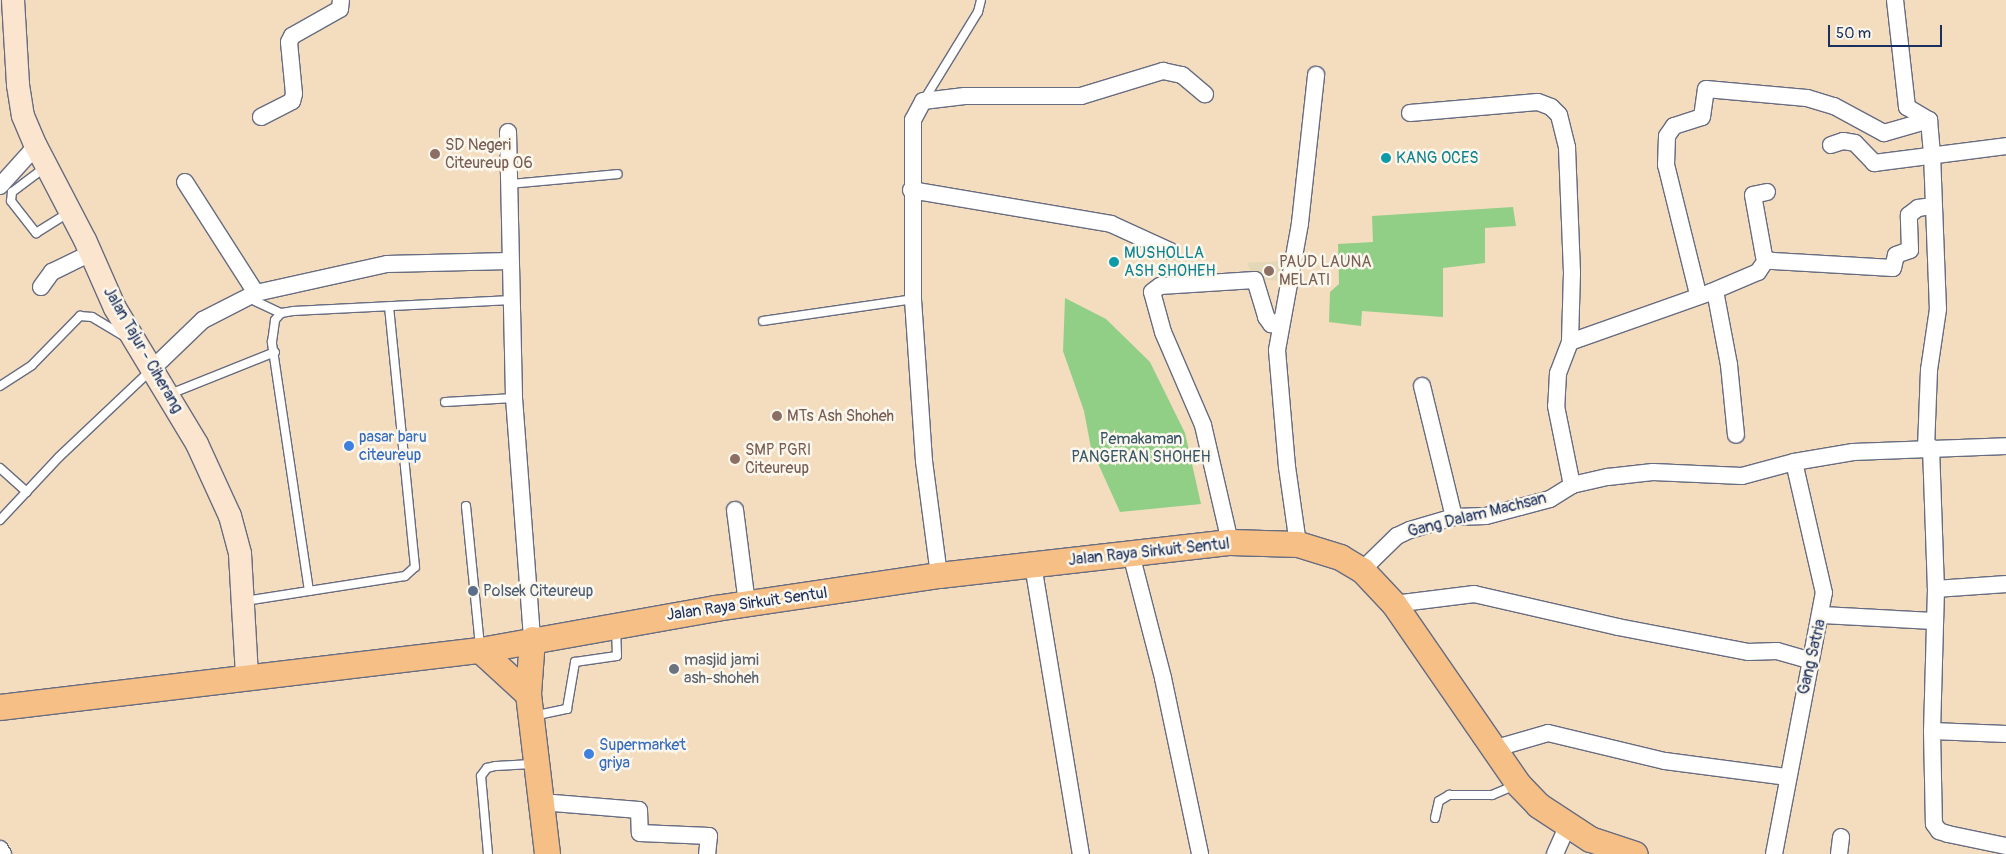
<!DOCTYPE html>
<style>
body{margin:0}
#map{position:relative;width:2006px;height:854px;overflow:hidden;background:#f4ddbf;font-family:Pangolin,sans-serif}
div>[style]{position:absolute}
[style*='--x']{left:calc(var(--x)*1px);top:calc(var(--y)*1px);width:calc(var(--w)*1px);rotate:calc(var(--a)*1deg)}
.built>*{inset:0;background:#e3d7b8}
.green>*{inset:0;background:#90cf85}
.roads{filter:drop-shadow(1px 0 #676c80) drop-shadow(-1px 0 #676c80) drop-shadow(0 1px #676c80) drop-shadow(0 -1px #676c80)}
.lane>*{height:8px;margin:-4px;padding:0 4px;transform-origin:4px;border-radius:4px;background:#fff}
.street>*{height:16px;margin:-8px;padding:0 8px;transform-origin:8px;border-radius:8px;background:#fff}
.secondary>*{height:22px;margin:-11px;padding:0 11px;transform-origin:11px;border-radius:11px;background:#fbe5cf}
.primary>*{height:25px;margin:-12.5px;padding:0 12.5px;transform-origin:12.5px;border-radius:12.5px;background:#f5bf86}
.dots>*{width:14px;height:14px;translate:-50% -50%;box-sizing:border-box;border:2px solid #fbf7ec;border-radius:50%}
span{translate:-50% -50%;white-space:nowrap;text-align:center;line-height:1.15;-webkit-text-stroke:5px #fbf7ec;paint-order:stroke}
.education-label{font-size:16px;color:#785e54}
.left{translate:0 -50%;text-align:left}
.culture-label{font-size:16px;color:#0d838f}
.street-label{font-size:16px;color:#1b2f5e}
.shop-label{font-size:16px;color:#366cbe}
.park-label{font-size:16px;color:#385768}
.service-label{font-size:16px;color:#4e5e75}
.worship-label{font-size:16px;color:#5b616d}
.scale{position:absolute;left:1828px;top:25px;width:114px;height:22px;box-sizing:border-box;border:2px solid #1b2f5e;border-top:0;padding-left:6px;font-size:15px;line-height:18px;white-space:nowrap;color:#1b2f5e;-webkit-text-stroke:4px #fbf7ec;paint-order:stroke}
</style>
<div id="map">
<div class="built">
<div style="clip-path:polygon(1290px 255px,1285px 282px,1254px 278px,1247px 263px,1278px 261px,1278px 256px)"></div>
</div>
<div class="green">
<div style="clip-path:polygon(1513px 207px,1516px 226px,1485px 228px,1485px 263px,1443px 268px,1443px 317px,1362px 311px,1361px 326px,1329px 322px,1330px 292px,1339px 284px,1338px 244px,1373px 242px,1372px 216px)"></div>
<div style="clip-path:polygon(1065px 298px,1106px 319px,1150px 362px,1185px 433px,1201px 504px,1120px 512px,1091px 448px,1084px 411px,1063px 351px)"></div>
</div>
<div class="roads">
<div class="lane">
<div style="--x:924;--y:100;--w:103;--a:-58.5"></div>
<div style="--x:978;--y:12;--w:12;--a:-76"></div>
<div style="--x:44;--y:168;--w:40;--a:143"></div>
<div style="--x:12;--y:192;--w:9;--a:96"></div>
<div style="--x:11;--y:201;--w:41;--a:52"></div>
<div style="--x:36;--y:233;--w:38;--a:-32"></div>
<div style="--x:510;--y:184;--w:108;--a:-5.3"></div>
<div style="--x:255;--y:301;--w:29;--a:25"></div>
<div style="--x:763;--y:321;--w:152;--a:-8.3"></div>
<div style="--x:0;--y:386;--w:38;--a:-33"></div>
<div style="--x:32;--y:365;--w:69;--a:-45.6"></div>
<div style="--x:80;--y:316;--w:12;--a:5"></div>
<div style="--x:92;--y:317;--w:41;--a:31"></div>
<div style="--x:170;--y:394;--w:113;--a:-21.8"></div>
<div style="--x:445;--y:402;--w:69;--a:-3.3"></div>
<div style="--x:0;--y:468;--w:36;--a:42"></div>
<div style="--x:466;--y:506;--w:141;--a:84.3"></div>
<div style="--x:0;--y:520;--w:86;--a:-46.9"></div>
<div style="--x:59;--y:457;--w:127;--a:-43.4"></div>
<div style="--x:309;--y:591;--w:252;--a:-98.5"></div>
<div style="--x:272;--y:342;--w:22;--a:-82"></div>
<div style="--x:275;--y:320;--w:9;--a:-49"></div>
<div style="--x:281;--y:313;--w:12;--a:-9"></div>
<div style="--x:293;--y:311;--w:219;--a:-2.9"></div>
<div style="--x:245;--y:601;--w:162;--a:-8.9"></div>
<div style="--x:405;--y:576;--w:13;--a:-42"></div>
<div style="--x:415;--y:567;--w:262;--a:-95.7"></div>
<div style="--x:533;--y:716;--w:35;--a:-12"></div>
<div style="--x:567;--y:709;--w:48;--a:-80.3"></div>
<div style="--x:575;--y:662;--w:42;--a:-8.1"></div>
<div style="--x:617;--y:656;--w:28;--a:-92"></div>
<div style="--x:1435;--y:818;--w:17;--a:-77"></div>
<div style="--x:1439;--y:801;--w:12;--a:-31"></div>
<div style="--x:1449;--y:795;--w:43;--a:0"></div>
<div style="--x:1492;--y:795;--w:26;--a:-23"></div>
<div style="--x:488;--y:854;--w:78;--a:-95.1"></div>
<div style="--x:481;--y:776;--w:10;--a:-53"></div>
<div style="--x:487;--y:768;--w:9;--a:-13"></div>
<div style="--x:496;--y:766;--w:36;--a:-3"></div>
</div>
<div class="street">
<div style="--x:1895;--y:0;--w:108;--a:83.6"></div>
<div style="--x:1907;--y:107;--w:26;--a:31"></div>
<div style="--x:1929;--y:120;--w:34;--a:85"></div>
<div style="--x:1932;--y:154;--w:155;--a:87.8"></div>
<div style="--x:1938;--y:309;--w:62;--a:98.4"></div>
<div style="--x:1929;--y:370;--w:78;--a:92.2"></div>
<div style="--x:1410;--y:113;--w:128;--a:-4.9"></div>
<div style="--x:1538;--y:102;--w:14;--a:21"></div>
<div style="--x:1551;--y:107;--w:11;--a:45"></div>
<div style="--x:1559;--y:115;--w:34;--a:76"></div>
<div style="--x:1567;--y:148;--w:125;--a:87.7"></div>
<div style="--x:1572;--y:273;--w:69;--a:91.7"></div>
<div style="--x:1570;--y:342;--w:33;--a:111"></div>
<div style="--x:1558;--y:373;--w:33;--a:93"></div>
<div style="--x:1556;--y:406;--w:81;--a:78.6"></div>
<div style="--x:261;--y:117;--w:35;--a:-27"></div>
<div style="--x:292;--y:101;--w:7;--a:-74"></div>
<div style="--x:294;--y:94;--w:52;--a:-95.5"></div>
<div style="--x:289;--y:42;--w:7;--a:-63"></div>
<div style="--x:292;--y:36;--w:55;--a:-29.4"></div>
<div style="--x:340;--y:9;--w:9;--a:-84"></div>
<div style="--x:508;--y:132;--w:266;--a:88.7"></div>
<div style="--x:514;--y:398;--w:242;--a:85.7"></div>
<div style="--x:1831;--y:145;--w:13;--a:-18"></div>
<div style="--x:1843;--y:141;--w:12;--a:9"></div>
<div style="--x:1855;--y:143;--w:28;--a:46"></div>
<div style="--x:1874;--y:163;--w:133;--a:-7.3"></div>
<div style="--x:185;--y:182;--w:132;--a:57.4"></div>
<div style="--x:0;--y:186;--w:54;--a:-48"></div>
<div style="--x:911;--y:190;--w:203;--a:9.6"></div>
<div style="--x:1111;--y:224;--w:65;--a:24.6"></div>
<div style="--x:1767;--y:192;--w:14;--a:168"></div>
<div style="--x:1753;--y:195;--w:62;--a:79.8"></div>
<div style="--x:1764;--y:256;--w:4;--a:63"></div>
<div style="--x:1766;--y:260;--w:7;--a:8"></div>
<div style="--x:1773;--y:261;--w:120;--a:3.3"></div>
<div style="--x:1893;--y:268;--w:13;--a:-77"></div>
<div style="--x:1896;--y:255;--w:15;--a:-20"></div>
<div style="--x:1910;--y:250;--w:35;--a:-92"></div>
<div style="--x:1909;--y:215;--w:11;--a:-38"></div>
<div style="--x:1918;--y:208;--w:15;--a:-8"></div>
<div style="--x:41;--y:287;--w:19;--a:-54"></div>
<div style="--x:52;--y:272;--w:43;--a:-26"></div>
<div style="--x:1711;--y:292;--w:51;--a:-23.1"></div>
<div style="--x:1758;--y:272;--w:14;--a:-56"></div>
<div style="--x:1698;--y:294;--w:133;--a:-103.9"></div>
<div style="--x:1666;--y:165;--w:29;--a:-88"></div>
<div style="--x:1667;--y:136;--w:12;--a:-55"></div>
<div style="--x:1674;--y:126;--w:29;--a:-18"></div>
<div style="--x:1702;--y:117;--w:28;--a:-82"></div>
<div style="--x:1706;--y:89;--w:101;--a:5.1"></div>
<div style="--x:1807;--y:98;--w:28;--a:17"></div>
<div style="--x:1834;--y:106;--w:57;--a:28.4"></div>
<div style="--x:1884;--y:133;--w:47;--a:-16.1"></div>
<div style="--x:1570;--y:342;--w:150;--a:-19.5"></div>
<div style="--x:1711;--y:292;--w:6;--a:39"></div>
<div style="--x:1716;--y:296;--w:70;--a:79.3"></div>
<div style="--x:1729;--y:365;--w:70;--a:84.3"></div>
<div style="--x:152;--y:369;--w:71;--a:-43.9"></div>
<div style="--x:203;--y:320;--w:59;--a:-27"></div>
<div style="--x:256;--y:293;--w:134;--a:-12.5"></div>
<div style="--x:387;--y:264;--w:123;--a:-1.4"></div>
<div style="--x:1422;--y:386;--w:135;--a:76.3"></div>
<div style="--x:1931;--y:447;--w:142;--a:88"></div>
<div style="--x:1936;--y:589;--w:142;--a:91.6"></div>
<div style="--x:1932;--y:731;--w:93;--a:88.8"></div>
<div style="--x:1934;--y:824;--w:9;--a:54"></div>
<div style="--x:1939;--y:831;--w:9;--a:18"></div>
<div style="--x:1948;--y:834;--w:59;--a:11.7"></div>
<div style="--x:735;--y:510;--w:95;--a:82.7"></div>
<div style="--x:1230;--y:542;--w:120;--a:-103"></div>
<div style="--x:1203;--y:425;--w:101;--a:-113.3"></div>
<div style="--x:1163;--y:332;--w:41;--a:-105.4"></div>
<div style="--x:1152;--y:292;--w:10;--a:-37"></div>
<div style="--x:1160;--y:286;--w:95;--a:-3.6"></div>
<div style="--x:1255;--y:280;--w:39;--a:73"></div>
<div style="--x:1266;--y:317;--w:9;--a:54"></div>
<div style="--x:1271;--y:324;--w:9;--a:-18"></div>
<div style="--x:1298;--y:544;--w:78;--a:-98.1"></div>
<div style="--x:1287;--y:467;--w:117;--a:-94.9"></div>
<div style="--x:1277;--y:350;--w:129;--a:-79.7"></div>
<div style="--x:1300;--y:223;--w:149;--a:-83.8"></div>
<div style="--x:1131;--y:554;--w:128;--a:75.5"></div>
<div style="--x:1163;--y:678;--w:180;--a:78.1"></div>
<div style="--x:1033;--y:565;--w:293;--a:80.6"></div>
<div style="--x:1362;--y:570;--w:49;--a:-44.2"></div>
<div style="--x:1397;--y:536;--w:14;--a:-25"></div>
<div style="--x:1410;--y:530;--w:46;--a:-16.5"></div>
<div style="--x:1454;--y:517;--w:32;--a:-2"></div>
<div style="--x:1486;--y:516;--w:35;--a:-15"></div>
<div style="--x:1520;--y:507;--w:31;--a:-15"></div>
<div style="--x:1550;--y:499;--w:26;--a:-32"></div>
<div style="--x:1572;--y:485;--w:37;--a:-13"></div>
<div style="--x:1608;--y:477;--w:45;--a:-6.3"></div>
<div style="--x:1653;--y:472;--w:89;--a:2.6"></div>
<div style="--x:1742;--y:476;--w:54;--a:-15.1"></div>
<div style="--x:1794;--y:462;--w:60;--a:-9.6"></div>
<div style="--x:1853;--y:452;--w:153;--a:-2.2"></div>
<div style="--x:939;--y:575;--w:115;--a:-97.5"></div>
<div style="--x:924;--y:461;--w:162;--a:-93.9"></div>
<div style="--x:913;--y:299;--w:179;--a:-90"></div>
<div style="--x:913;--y:120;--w:21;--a:-62"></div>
<div style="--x:923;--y:101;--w:42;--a:-6.8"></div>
<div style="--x:965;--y:96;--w:116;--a:0"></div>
<div style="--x:1081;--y:96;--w:86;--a:-17"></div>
<div style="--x:1163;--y:71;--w:19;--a:12"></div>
<div style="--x:1182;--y:75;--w:30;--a:40"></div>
<div style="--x:1936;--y:589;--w:70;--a:-4.1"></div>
<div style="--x:1394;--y:604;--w:81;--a:-7.1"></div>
<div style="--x:1474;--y:594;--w:148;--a:12.9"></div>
<div style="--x:1618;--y:627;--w:132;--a:10.9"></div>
<div style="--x:1748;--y:652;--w:29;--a:-2"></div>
<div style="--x:1777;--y:651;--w:35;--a:16"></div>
<div style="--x:1822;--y:615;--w:112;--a:3.1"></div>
<div style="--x:1932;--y:731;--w:74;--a:2.3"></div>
<div style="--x:1493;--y:749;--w:57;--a:-16.2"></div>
<div style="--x:1548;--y:733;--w:120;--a:13.5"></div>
<div style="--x:1665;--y:761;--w:122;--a:7.5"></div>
<div style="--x:541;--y:802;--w:98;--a:4.7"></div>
<div style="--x:639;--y:810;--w:23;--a:88"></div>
<div style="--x:640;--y:833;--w:69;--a:2.5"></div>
<div style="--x:709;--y:836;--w:18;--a:96"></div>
<div style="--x:0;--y:849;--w:6;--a:59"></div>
<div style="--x:1555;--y:854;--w:30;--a:-66"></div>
<div style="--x:1774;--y:854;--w:266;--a:-79.2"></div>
<div style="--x:1824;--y:593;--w:134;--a:-102.9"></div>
<div style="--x:1839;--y:854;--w:17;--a:-83"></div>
</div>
<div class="secondary">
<div style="--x:13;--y:0;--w:85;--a:86.6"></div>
<div style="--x:18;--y:85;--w:31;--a:81"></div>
<div style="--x:23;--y:116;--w:33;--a:67"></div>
<div style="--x:36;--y:146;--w:106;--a:62.5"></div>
<div style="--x:85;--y:240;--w:74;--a:66.2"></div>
<div style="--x:115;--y:308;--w:159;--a:58.9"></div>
<div style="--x:197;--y:444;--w:79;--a:65.4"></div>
<div style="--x:230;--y:516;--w:39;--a:75"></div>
<div style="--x:240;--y:554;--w:122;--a:86.7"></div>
</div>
<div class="primary">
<div style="--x:532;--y:639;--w:55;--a:94.2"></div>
<div style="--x:528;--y:694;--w:161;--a:83.2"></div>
<div style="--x:480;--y:650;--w:65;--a:42.5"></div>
<div style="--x:0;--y:707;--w:483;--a:-6.8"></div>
<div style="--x:480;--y:650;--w:239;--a:-10.1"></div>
<div style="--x:715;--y:608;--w:226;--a:-8.4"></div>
<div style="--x:939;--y:575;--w:293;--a:-6.5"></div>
<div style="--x:1230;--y:542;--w:68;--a:1.7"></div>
<div style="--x:1298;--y:544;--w:44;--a:17.2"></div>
<div style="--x:1340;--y:557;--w:26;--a:31"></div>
<div style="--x:1362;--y:570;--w:47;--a:46.7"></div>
<div style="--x:1394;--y:604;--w:219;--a:55.4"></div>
<div style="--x:1518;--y:784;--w:29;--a:46"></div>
<div style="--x:1538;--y:805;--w:62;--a:33.2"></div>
<div style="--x:1590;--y:839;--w:47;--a:18.4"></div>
</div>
</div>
<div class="dots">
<div style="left:435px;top:154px;background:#8d6e63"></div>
<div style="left:1386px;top:158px;background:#0f9aa8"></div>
<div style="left:1114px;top:262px;background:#0f9aa8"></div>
<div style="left:1269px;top:271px;background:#8d6e63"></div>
<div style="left:777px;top:416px;background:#8d6e63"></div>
<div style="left:349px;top:446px;background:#3f7fe0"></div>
<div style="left:735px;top:459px;background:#8d6e63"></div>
<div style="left:473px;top:591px;background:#5c6f8a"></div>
<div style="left:674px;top:669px;background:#6b7280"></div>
<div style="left:589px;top:754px;background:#3f7fe0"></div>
</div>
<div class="education-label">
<span class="left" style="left:445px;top:154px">SD Negeri<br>Citeureup 06</span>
<span class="left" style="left:1279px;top:271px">PAUD LAUNA<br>MELATI</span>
<span class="left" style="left:787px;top:416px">MTs Ash Shoheh</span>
<span class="left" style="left:745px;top:459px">SMP PGRI<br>Citeureup</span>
</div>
<div class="culture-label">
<span class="left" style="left:1396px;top:158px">KANG OCES</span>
<span class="left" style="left:1124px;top:262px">MUSHOLLA<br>ASH SHOHEH</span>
</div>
<div class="street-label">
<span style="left:143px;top:350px;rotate:60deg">Jalan Tajur - Ciherang</span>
<span style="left:1477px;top:515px;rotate:-14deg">Gang Dalam Machsan</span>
<span style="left:1149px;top:552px;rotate:-6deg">Jalan Raya Sirkuit Sentul</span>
<span style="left:747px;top:604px;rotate:-8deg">Jalan Raya Sirkuit Sentul</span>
<span style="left:1812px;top:657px;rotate:-77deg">Gang Satria</span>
</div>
<div class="shop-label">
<span class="left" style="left:359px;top:446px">pasar baru<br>citeureup</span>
<span class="left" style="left:599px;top:754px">Supermarket<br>griya</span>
</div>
<div class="park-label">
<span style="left:1141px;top:448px">Pemakaman<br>PANGERAN SHOHEH</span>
</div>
<div class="service-label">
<span class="left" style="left:483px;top:591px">Polsek Citeureup</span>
</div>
<div class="worship-label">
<span class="left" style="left:684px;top:669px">masjid jami<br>ash-shoheh</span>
</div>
<div class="scale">50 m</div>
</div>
